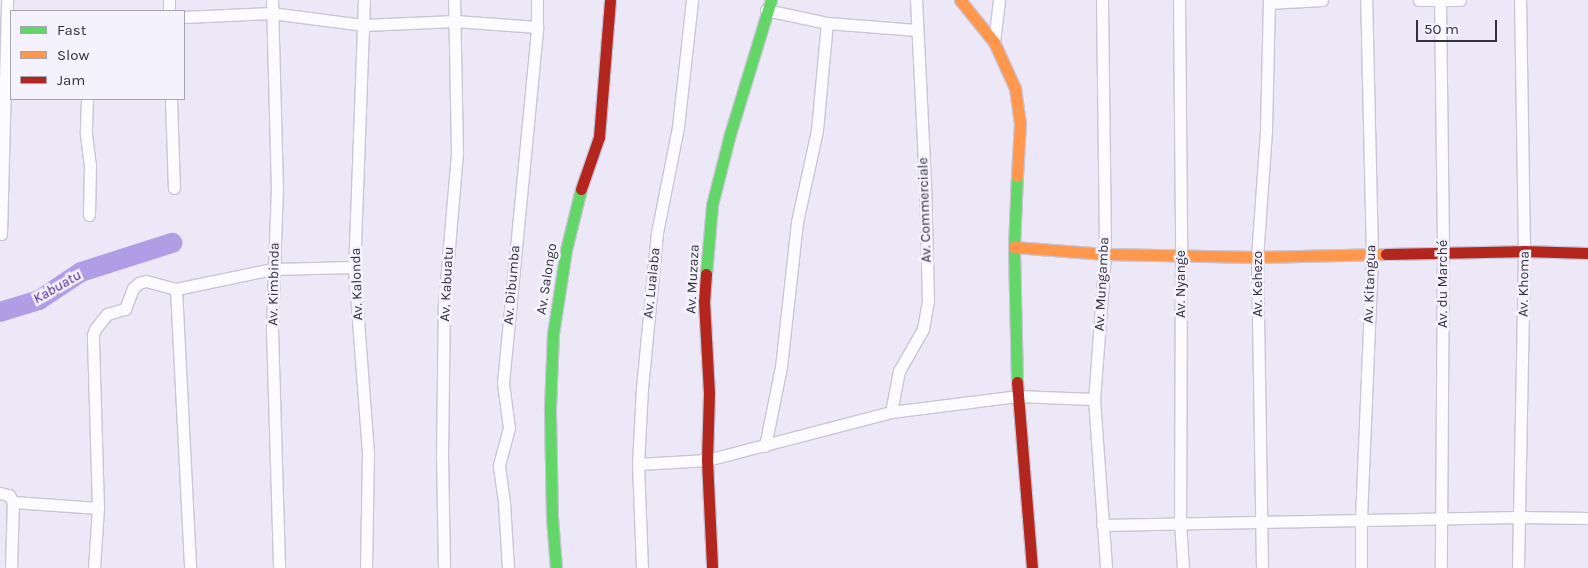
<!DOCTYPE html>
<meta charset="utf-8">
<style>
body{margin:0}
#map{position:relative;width:1588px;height:568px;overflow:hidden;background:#ece8f8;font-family:Karla,sans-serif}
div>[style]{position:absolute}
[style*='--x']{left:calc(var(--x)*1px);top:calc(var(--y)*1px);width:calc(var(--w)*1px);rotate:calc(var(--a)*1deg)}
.river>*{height:20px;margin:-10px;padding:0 10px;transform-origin:10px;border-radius:10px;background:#b19ce6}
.roads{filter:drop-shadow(1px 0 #c9c5d6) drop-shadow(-1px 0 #c9c5d6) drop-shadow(0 1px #c9c5d6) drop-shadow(0 -1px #c9c5d6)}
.street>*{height:11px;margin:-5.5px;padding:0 5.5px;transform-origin:5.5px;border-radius:5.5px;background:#fcfcfe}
.fast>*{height:11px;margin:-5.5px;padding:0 5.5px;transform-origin:5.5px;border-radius:5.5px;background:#63d668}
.slow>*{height:11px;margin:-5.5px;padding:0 5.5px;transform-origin:5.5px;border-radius:5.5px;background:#ff974d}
.jam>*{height:11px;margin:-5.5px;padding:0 5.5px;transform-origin:5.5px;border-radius:5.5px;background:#b3261e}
span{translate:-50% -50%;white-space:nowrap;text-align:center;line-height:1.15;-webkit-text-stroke:5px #f4f2fc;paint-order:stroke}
.street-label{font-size:14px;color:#343041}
.water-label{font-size:15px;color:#4b198f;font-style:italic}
.legend{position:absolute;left:10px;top:10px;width:175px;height:90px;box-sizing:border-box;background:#f4f2fc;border:1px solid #a7a4b1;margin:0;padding:6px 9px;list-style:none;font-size:15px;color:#343041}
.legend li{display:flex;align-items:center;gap:10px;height:25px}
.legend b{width:25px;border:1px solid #a7a4b1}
.scale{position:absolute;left:1416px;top:20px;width:81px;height:22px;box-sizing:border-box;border:2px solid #343041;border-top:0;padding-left:6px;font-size:15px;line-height:18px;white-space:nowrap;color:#343041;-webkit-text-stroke:4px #f4f2fc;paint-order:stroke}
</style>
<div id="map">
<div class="river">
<div style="--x:0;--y:312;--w:41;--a:-17.1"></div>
<div style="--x:39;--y:300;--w:50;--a:-33.7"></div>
<div style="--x:81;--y:272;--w:96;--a:-17.7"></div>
</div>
<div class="roads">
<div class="street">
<div style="--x:272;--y:0;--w:186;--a:88.5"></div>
<div style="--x:277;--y:186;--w:143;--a:92"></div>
<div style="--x:272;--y:329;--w:239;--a:88.3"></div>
<div style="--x:364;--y:0;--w:267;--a:92.1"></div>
<div style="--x:354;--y:267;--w:187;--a:85.7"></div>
<div style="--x:368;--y:453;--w:115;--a:91"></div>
<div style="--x:1102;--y:0;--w:254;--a:89.3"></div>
<div style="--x:1105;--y:254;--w:145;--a:94.3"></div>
<div style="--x:1094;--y:399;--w:169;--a:85.9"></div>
<div style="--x:1179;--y:0;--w:254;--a:89.5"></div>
<div style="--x:1181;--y:254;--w:268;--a:90.2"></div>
<div style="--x:1180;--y:522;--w:46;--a:86.3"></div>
<div style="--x:1419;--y:0;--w:41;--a:0"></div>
<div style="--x:1440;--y:0;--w:254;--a:89.3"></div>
<div style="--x:1443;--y:254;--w:314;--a:90.4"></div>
<div style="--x:1269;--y:3;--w:53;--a:-3.2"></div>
<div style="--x:766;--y:10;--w:62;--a:12"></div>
<div style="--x:827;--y:23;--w:90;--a:4.4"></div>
<div style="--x:169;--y:11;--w:11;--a:-90"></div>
<div style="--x:184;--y:17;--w:87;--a:-2.6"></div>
<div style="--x:271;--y:13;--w:94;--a:7.4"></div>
<div style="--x:364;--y:25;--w:91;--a:-2.5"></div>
<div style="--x:455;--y:21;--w:82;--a:4.2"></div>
<div style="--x:994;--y:42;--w:42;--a:-83.2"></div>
<div style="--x:87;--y:99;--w:35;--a:92"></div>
<div style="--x:86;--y:134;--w:32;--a:83"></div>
<div style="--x:90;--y:166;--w:49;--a:91.2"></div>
<div style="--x:171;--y:99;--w:89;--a:88.1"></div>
<div style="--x:1;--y:234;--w:234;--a:-88.5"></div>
<div style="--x:176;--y:289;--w:279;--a:87.1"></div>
<div style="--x:891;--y:412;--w:42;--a:-79"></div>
<div style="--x:899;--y:371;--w:48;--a:-60.3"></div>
<div style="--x:923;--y:329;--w:27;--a:-80"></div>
<div style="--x:928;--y:302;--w:119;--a:-91.4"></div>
<div style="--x:925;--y:183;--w:183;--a:-92.8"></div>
<div style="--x:765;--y:446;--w:81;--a:-78.6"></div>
<div style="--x:781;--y:367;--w:146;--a:-83.7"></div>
<div style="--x:797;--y:222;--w:94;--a:-77.7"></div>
<div style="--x:817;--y:130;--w:107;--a:-84.7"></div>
<div style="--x:638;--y:464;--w:69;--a:-3.3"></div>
<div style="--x:707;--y:460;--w:190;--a:-14.6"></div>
<div style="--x:891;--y:412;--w:127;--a:-7.2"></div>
<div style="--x:1017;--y:396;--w:77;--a:2.2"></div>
<div style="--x:0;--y:493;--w:9;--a:13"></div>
<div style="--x:9;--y:495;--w:8;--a:60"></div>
<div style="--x:13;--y:502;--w:85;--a:4"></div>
<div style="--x:1102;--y:525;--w:417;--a:-1.1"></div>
<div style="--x:1519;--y:517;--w:69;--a:0.8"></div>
<div style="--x:11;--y:568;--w:66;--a:-88.3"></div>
<div style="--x:94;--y:568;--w:60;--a:-86.2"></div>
<div style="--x:98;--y:508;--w:173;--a:-91.7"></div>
<div style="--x:93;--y:335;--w:6;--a:-72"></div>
<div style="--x:95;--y:329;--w:19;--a:-51"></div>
<div style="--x:107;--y:314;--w:19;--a:-16"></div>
<div style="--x:125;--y:309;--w:22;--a:-69"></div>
<div style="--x:133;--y:288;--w:8;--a:-40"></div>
<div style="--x:139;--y:283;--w:7;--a:-16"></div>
<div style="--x:146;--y:281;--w:31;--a:15"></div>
<div style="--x:176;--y:289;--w:99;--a:-11.7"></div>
<div style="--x:273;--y:269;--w:81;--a:-1.4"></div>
<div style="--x:444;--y:568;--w:110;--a:-91"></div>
<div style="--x:442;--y:458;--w:153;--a:-89.3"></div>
<div style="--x:444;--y:305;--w:154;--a:-85.1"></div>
<div style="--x:457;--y:152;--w:152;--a:-91.1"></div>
<div style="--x:508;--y:568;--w:66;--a:-93.5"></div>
<div style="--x:504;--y:502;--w:37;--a:-98"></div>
<div style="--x:499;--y:465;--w:38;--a:-75"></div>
<div style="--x:509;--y:428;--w:45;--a:-97.6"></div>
<div style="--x:503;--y:383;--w:358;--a:-84.5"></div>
<div style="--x:537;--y:27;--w:27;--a:-90"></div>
<div style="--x:642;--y:568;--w:104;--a:-92.2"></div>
<div style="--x:638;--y:464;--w:76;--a:-87"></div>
<div style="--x:642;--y:388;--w:156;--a:-84.5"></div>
<div style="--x:657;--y:233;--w:108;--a:-78.8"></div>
<div style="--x:678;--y:127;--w:128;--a:-83.7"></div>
<div style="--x:1262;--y:568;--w:311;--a:-90.9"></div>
<div style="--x:1257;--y:257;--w:127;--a:-85.9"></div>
<div style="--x:1266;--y:130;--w:130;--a:-88.7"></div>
<div style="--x:1361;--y:568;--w:49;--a:-90"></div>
<div style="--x:1361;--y:519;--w:263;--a:-87.6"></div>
<div style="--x:1372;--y:256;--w:256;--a:-91.3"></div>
<div style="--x:1518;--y:568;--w:317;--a:-88.9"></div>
<div style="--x:1524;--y:251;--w:251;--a:-90.9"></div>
</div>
<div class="fast">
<div style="--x:706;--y:274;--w:69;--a:-85"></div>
<div style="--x:712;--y:205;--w:73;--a:-75.8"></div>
<div style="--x:730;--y:134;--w:140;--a:-73"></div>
<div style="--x:1017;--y:382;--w:135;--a:-91.3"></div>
<div style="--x:1014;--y:247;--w:71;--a:-87.6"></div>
<div style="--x:556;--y:568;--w:51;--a:-94.5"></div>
<div style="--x:552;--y:517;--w:109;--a:-91.1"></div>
<div style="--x:550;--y:408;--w:74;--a:-87.7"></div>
<div style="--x:553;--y:334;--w:85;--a:-81.2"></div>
<div style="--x:566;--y:250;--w:63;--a:-76.2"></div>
</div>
<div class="slow">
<div style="--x:960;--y:0;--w:54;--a:51"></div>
<div style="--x:994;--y:42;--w:51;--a:65.5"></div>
<div style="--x:1015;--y:88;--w:35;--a:82"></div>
<div style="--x:1020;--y:123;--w:53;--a:93.2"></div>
<div style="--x:1014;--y:247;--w:91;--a:4.4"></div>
<div style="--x:1105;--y:254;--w:152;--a:1.1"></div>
<div style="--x:1257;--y:257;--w:129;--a:-1.3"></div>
</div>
<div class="jam">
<div style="--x:581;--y:189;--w:55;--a:-70.9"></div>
<div style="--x:599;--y:137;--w:137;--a:-85.4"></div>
<div style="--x:1386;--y:254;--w:138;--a:-1.2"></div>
<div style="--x:1524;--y:251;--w:64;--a:1.8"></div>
<div style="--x:706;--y:274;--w:27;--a:94"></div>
<div style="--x:704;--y:301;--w:92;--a:86.9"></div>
<div style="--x:709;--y:393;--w:67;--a:91.7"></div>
<div style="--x:707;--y:460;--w:108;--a:87.3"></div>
<div style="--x:1017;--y:382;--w:187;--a:85.4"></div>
</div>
</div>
<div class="street-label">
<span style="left:925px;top:210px;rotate:-92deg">Av. Commerciale</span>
<span style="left:547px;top:279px;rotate:-81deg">Av. Salongo</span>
<span style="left:693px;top:279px;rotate:-87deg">Av. Muzaza</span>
<span style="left:652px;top:283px;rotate:-84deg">Av. Lualaba</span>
<span style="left:274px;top:284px;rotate:-89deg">Av. Kimbinda</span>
<span style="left:357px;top:284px;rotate:-92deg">Av. Kalonda</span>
<span style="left:447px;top:284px;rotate:-87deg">Av. Kabuatu</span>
<span style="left:1102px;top:284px;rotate:-87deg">Av. Mungamba</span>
<span style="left:1181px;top:284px;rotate:-90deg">Av. Nyange</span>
<span style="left:1258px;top:284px;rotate:-90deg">Av. Kehezo</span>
<span style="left:1370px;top:284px;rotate:-88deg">Av. Kitangua</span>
<span style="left:1443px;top:284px;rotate:-90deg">Av. du Marché</span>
<span style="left:1524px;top:284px;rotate:-89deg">Av. Khoma</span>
<span style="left:512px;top:285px;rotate:-85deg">Av. Dibumba</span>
</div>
<div class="water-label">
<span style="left:57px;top:287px;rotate:-30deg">Kabuatu</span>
</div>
<ul class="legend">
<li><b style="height:6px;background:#63d668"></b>Fast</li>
<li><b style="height:6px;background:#ff974d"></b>Slow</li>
<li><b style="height:6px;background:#b3261e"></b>Jam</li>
</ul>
<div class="scale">50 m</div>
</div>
